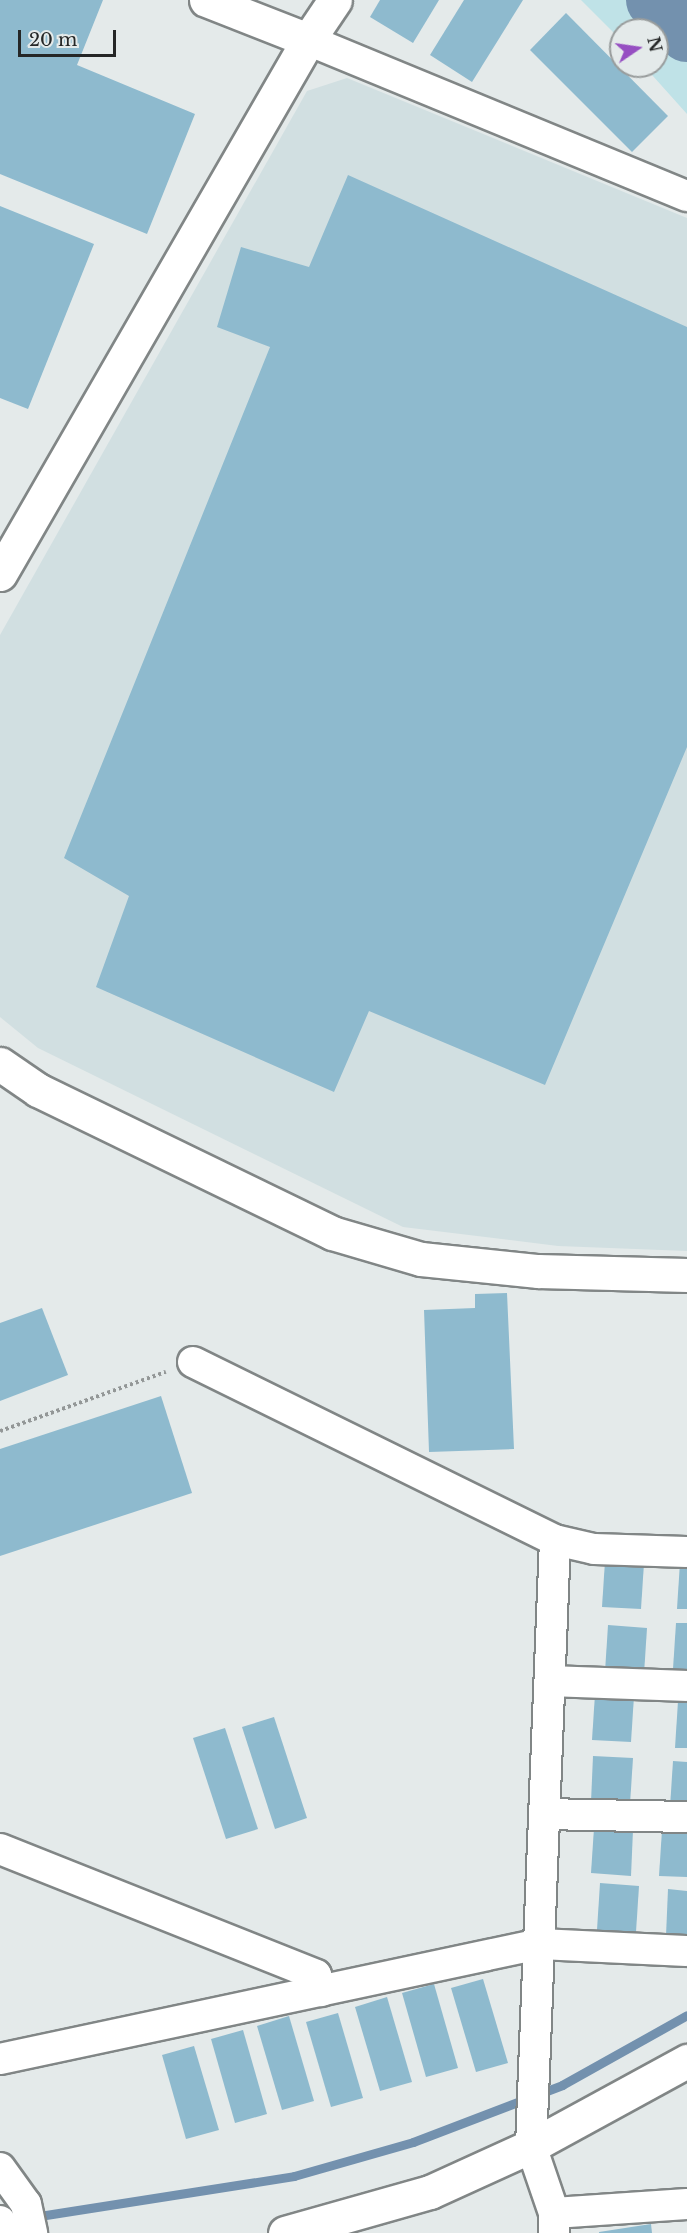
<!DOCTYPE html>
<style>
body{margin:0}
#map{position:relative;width:687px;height:2233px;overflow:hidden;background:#e4eaea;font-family:"Libre Baskerville",serif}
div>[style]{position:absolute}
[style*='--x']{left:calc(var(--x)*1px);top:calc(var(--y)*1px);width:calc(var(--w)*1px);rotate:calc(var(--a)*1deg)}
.built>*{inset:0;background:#d1dfe1}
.green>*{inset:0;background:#bfe2e7}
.stream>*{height:9px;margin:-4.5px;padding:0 4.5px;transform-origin:4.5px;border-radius:4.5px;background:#7391ae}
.river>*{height:58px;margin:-29px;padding:0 29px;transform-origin:29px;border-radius:29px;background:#7391ae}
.building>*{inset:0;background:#8ebace}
.path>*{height:4px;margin-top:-2px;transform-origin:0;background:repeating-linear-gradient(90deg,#939797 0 3px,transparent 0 6px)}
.roads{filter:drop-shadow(2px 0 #818686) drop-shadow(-2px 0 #818686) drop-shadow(0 2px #818686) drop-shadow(0 -2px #818686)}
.street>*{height:30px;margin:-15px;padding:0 15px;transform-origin:15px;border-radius:15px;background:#fff}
.secondary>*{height:33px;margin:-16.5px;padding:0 16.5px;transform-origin:16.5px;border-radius:16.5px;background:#fff}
span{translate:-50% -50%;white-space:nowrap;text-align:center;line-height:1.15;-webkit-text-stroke:4.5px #e4eaea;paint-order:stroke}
.north{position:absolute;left:609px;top:18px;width:60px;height:60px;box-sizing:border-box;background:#e4eaea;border:2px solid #989c9c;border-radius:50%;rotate:77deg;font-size:16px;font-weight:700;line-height:24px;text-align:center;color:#252727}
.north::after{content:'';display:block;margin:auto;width:21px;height:27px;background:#964fc2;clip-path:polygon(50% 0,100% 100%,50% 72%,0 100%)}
.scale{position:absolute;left:18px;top:30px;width:98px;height:27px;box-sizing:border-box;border:3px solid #252727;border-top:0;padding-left:8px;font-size:18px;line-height:21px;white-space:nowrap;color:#252727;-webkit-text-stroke:4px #e4eaea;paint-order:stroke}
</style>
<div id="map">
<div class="built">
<div style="clip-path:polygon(347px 78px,687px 218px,687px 1251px,558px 1246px,403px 1227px,38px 1048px,0 1017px,0 635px,307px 91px)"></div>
</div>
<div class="green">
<div style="clip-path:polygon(581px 0,687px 0,687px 114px,644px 66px,657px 66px,657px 30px,621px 30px,621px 40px)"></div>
</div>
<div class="stream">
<div style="--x:33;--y:2217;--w:264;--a:-8.9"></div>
<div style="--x:294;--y:2176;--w:124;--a:-15.9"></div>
<div style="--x:413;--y:2142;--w:160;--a:-20.9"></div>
<div style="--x:562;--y:2085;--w:143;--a:-29.2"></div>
</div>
<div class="river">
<div style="--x:655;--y:0;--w:46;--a:45.9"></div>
</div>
<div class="building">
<div style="clip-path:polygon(0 0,103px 0,77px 65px,195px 114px,147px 234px,0 174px)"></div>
<div style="clip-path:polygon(380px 0,439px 0,413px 43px,370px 17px)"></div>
<div style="clip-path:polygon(464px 0,523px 0,472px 82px,430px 55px)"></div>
<div style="clip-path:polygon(566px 13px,668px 116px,632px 152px,530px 50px)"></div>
<div style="clip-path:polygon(348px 175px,687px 327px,687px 747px,545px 1085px,369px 1011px,334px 1092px,96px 987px,129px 896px,64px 858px,270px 347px,217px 327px,241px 247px,309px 267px)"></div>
<div style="clip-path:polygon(0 206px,94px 244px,28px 409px,0 398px)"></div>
<div style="clip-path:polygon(507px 1293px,514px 1449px,429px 1452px,424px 1310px,475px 1308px,475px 1294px)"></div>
<div style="clip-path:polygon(42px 1308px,68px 1375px,0 1401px,0 1323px)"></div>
<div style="clip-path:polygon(161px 1396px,192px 1493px,0 1556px,0 1449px)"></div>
<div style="clip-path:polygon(605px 1561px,644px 1563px,641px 1609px,602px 1607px)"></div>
<div style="clip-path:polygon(680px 1562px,687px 1563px,687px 1609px,677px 1609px)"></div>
<div style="clip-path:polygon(676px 1623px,687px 1623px,687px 1669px,673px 1669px)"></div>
<div style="clip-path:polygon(608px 1625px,647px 1628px,644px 1674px,605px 1672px)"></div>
<div style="clip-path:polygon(595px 1694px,634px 1696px,631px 1742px,592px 1740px)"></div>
<div style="clip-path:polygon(678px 1701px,687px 1702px,687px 1748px,675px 1748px)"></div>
<div style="clip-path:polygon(274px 1717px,307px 1818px,275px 1829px,242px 1727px)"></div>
<div style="clip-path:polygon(225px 1728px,258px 1829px,226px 1839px,193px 1738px)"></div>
<div style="clip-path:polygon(593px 1756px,633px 1758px,630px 1804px,591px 1802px)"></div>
<div style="clip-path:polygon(673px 1761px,687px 1762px,687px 1808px,670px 1807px)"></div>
<div style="clip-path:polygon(594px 1828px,633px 1830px,631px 1876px,591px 1873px)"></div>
<div style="clip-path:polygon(662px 1830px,687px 1831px,687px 1877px,659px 1876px)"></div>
<div style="clip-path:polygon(600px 1883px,639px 1886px,636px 1932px,597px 1930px)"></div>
<div style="clip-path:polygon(668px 1889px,687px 1891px,687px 1937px,666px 1936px)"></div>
<div style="clip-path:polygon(483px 1979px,508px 2063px,476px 2072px,451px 1988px)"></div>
<div style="clip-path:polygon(434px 1984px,458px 2068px,426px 2077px,402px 1993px)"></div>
<div style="clip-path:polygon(387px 1997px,412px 2082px,380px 2091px,355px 2007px)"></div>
<div style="clip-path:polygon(338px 2013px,363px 2098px,331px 2107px,306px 2022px)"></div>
<div style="clip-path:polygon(289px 2016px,314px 2101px,282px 2110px,257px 2026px)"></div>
<div style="clip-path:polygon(243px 2030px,267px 2114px,235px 2123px,211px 2039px)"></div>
<div style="clip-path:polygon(194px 2046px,219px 2130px,186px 2139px,162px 2055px)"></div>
<div style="clip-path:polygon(651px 2224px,652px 2233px,599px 2233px,599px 2232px)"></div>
</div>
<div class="path">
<div style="--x:0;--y:1431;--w:176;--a:-19.6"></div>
</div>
<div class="roads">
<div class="street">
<div style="--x:308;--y:40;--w:410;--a:22.4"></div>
<div style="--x:193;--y:1362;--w:403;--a:26.2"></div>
<div style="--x:555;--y:1540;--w:40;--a:13"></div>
<div style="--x:594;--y:1549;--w:93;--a:1.8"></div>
<div style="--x:550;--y:1681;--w:137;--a:2.1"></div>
<div style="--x:544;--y:1814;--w:143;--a:1.2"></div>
<div style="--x:0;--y:1849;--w:340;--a:21.7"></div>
<div style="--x:316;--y:1975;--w:17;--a:73"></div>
<div style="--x:0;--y:2059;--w:551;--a:-12.04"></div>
<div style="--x:539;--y:1944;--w:148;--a:2.7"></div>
<div style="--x:0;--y:2168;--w:44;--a:54.2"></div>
<div style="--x:26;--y:2204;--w:30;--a:78"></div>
<div style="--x:554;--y:2213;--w:133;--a:-3.9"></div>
<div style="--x:0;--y:2221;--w:13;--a:63"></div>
<div style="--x:554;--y:2233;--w:20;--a:-90"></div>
<div style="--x:554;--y:2213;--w:71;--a:-108.9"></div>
<div style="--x:531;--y:2146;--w:606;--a:-87.73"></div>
</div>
<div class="secondary">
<div style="--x:206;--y:0;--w:110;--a:21.4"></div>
<div style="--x:0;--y:574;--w:616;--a:-60.02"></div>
<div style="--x:308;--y:40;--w:48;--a:-56"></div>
<div style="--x:0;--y:1064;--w:46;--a:34.4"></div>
<div style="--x:38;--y:1090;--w:327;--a:25.9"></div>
<div style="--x:332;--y:1233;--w:93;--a:16.3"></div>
<div style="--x:421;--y:1259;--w:118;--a:5.9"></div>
<div style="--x:538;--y:1271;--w:149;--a:1.5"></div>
<div style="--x:285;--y:2233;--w:151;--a:-15.8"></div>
<div style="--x:430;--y:2192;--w:111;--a:-24.5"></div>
<div style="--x:531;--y:2146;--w:178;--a:-28.6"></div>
</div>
</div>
<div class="north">N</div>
<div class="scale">20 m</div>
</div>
